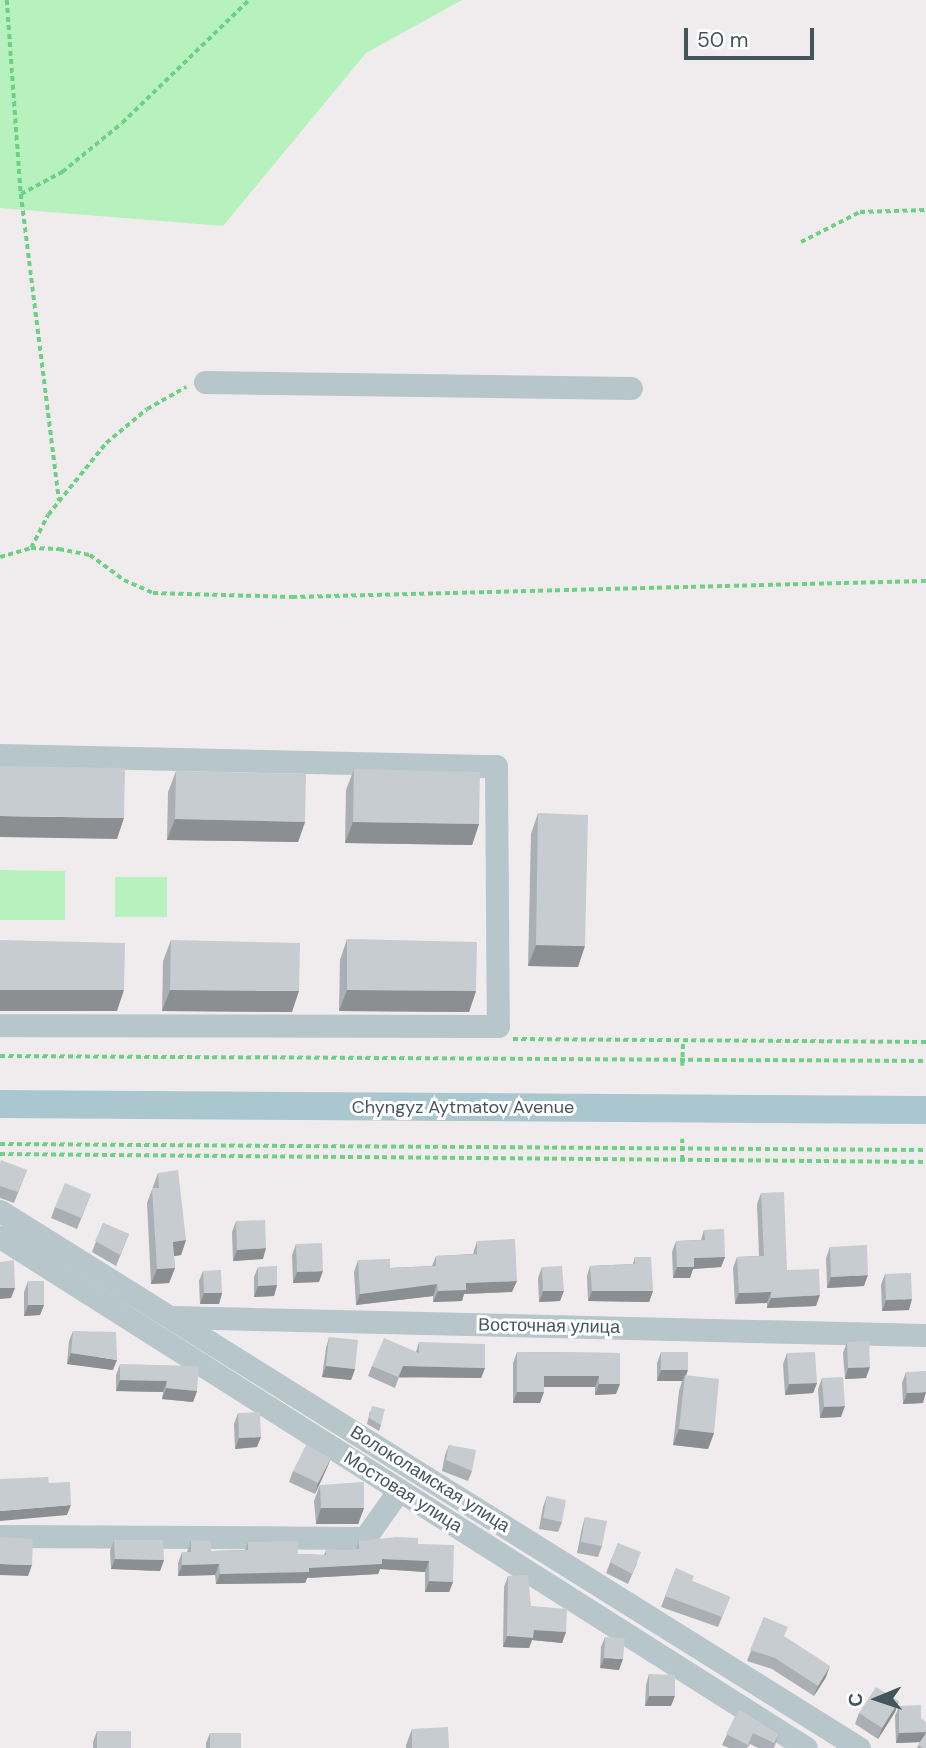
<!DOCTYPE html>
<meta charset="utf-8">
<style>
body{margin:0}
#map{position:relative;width:926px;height:1748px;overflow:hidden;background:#f0eced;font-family:"DM Sans",sans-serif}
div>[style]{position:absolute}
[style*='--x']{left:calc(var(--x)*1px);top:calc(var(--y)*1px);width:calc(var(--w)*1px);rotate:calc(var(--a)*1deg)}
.green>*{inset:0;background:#b7f1bd}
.path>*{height:3.5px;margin-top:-1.75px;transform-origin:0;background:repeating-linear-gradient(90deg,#6dd184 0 5px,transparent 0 8.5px)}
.minor>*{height:23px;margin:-11.5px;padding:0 11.5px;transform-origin:11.5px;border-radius:11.5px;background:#b7c6cb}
.major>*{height:28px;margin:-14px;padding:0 14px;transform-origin:14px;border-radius:14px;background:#aac6ce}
.wall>*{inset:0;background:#aaafb3}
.shaded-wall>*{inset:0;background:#8b8f92}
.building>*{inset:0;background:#c6ccd0}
span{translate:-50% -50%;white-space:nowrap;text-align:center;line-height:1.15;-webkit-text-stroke:6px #fff;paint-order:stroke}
.street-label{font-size:18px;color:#44565b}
.north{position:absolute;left:842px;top:1664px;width:70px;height:70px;-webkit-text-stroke:5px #fff;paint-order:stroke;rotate:268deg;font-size:19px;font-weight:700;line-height:28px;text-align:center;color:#44565b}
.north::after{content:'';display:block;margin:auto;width:24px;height:32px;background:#44565b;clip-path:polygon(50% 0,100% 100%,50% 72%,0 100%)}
.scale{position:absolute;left:684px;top:28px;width:130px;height:32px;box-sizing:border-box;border:4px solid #44565b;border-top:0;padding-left:9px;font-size:21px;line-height:24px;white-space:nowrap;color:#44565b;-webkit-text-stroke:5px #fff;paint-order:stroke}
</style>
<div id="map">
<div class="green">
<div style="clip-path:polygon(0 0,462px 0,366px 53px,223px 226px,0 208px)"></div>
<div style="clip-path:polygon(0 870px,65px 871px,65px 920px,0 920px)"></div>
<div style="clip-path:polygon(115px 877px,167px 877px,167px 917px,115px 917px)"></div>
</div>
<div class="path">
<div style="--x:7;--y:0;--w:195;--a:85.9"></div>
<div style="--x:21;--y:194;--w:309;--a:82.9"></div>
<div style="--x:21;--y:194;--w:47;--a:-28.2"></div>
<div style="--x:62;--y:172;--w:77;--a:-39.2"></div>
<div style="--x:122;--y:123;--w:177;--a:-44.1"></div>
<div style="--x:801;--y:242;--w:66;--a:-27"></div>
<div style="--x:860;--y:212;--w:66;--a:-1.7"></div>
<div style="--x:31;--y:548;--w:37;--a:-63"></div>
<div style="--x:48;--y:515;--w:92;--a:-51.1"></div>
<div style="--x:106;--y:443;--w:53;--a:-39.7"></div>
<div style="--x:147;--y:409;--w:45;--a:-29.4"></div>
<div style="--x:0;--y:557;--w:32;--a:-16"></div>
<div style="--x:31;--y:548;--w:28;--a:2"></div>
<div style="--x:59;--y:549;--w:32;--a:11"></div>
<div style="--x:90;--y:555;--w:42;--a:36.3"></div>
<div style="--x:124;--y:580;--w:32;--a:24"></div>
<div style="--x:153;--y:593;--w:139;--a:1.6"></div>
<div style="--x:292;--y:597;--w:634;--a:-1.45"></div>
<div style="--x:513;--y:1039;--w:413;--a:0.4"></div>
<div style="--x:0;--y:1056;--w:926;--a:0.31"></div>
<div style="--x:682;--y:1066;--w:24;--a:-88"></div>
<div style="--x:0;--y:1144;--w:926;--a:0.37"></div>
<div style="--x:0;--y:1154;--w:926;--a:0.49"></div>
<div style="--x:682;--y:1160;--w:21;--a:-90"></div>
</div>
<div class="minor">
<div style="--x:205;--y:382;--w:426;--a:0.8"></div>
<div style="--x:0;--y:755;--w:496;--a:1.3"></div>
<div style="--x:496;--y:766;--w:260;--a:89.6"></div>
<div style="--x:498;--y:1026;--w:498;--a:-179.9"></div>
<div style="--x:0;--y:1211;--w:1013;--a:32.01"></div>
<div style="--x:0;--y:1237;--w:954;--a:32.37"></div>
<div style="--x:171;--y:1317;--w:755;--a:1.37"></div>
<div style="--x:0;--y:1536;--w:365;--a:0.3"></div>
<div style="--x:365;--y:1538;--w:59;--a:-54.7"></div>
</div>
<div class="major">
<div style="--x:0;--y:1104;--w:926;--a:0.37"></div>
</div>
<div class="wall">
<div style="clip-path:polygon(354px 769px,479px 824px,472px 845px,345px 843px,346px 790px)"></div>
<div style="clip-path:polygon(176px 771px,305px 822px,298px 842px,167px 840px,168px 792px)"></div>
<div style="clip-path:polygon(538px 813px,578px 967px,528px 966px,531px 834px)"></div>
<div style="clip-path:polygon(347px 939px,476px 991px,469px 1012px,339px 1011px,340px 960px)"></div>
<div style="clip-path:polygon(171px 940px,292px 1012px,162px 1011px,163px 961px)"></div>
<div style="clip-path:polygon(0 1163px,27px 1170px,14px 1203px,0 1198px)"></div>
<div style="clip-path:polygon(158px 1173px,186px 1240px,181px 1255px,174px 1256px,175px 1268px,169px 1283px,151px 1284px,147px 1203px)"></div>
<div style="clip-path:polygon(761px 1193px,787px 1270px,816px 1306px,767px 1308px,767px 1303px,735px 1304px,733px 1268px,737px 1257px,759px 1256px,757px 1204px)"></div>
<div style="clip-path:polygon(91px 1194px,77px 1229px,51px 1218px,55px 1207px)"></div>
<div style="clip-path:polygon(236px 1221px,263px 1259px,233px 1261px,232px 1232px)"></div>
<div style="clip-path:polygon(103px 1223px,129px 1234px,116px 1266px,92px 1252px)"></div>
<div style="clip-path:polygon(704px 1230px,725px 1257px,721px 1267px,693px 1269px,690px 1278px,673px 1278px,672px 1252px,676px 1241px,701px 1240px)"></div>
<div style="clip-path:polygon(477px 1241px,512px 1292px,464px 1294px,462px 1301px,433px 1302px,433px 1296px,356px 1305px,354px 1272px,358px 1260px,390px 1268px,432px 1266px,436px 1256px,473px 1254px)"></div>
<div style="clip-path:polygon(296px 1244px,319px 1282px,293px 1283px,292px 1255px)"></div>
<div style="clip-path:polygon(830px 1247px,864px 1286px,827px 1288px,826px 1258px)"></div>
<div style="clip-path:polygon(635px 1257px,653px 1291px,649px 1302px,588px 1301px,587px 1276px,590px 1266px,633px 1264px)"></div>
<div style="clip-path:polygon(258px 1267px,277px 1285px,274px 1296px,254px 1297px,254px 1277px)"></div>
<div style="clip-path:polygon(542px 1267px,560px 1301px,539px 1302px,538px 1278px)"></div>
<div style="clip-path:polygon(203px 1271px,222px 1293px,219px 1304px,200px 1304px,199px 1281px)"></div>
<div style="clip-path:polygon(885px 1274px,909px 1310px,882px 1311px,881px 1285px)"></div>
<div style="clip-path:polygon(28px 1281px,44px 1305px,40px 1315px,24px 1316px,24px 1292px)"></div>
<div style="clip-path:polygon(73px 1331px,113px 1370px,67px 1364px,69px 1341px)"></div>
<div style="clip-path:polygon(329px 1337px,355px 1369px,351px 1380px,322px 1377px,326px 1348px)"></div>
<div style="clip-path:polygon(419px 1342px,485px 1368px,481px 1378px,399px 1377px,395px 1388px,368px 1376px,372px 1366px,416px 1352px)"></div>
<div style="clip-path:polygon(847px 1342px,866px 1378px,845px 1379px,843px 1353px)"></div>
<div style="clip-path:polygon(517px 1352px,620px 1353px,616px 1394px,595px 1395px,595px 1387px,544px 1387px,540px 1403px,513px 1403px,513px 1363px)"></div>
<div style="clip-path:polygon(661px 1352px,686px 1375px,714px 1433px,708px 1449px,673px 1445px,679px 1391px,682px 1381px,657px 1381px,657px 1363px)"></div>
<div style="clip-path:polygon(787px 1353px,817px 1383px,813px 1393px,785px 1395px,783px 1364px)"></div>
<div style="clip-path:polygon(120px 1364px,197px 1391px,193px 1402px,162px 1399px,163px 1392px,116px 1391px,116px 1375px)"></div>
<div style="clip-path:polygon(906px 1372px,923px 1403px,903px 1404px,902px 1383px)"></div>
<div style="clip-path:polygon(822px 1378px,841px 1417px,820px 1418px,818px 1389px)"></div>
<div style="clip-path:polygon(370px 1411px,381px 1425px,379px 1431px,367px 1424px)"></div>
<div style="clip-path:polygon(238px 1413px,257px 1447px,235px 1449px,234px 1424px)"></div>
<div style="clip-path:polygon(449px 1445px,472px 1471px,468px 1481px,442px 1471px,445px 1455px)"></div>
<div style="clip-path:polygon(331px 1458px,315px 1494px,289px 1482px,293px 1471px)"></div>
<div style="clip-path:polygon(320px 1485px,364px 1508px,358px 1524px,316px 1524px,314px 1501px)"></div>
<div style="clip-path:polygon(547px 1496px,562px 1522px,558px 1532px,539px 1529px,543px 1507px)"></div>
<div style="clip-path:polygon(585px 1517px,602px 1546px,598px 1557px,577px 1553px,582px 1528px)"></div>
<div style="clip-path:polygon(114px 1540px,164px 1560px,160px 1571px,111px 1569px,110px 1551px)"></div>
<div style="clip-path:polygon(191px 1540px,211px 1551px,245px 1550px,248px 1542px,298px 1554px,324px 1555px,326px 1550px,356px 1549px,359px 1541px,418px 1544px,453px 1582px,449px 1592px,425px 1592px,425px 1572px,380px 1569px,378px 1574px,307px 1578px,305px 1583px,216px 1584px,215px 1575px,178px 1576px,178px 1563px,182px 1552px,187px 1552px)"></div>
<div style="clip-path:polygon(618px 1543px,637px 1563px,628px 1584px,606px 1573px)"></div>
<div style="clip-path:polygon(676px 1568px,692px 1581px,730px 1597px,718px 1627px,661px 1607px)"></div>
<div style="clip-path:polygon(508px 1576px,531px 1606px,566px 1632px,562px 1643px,532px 1640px,529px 1648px,503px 1647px,504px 1587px)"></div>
<div style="clip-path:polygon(764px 1617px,826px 1677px,814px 1696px,772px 1669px,747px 1661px)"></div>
<div style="clip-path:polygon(605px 1637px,619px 1670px,600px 1668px,601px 1647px)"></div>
<div style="clip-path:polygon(649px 1674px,671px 1706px,645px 1706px,646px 1685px)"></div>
<div style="clip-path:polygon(899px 1701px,895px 1712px,878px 1739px,855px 1724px,859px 1713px)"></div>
<div style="clip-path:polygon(899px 1706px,921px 1718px,926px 1748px,917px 1748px,920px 1742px,896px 1743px,895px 1716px)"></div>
<div style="clip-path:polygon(739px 1709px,779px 1734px,774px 1748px,758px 1748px,750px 1744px,747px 1748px,729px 1748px,722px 1745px)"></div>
<div style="clip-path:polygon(412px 1729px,449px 1748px,406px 1748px,406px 1745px)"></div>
<div style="clip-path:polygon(97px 1731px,131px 1748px,93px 1748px,93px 1742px)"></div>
<div style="clip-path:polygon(210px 1733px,241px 1748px,206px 1748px,206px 1743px)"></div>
</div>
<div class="shaded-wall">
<div style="clip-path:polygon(0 816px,124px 818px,117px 839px,0 837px)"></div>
<div style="clip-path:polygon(175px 819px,305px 822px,298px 842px,167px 840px)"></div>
<div style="clip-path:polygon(353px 822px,479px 824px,472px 845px,345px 843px)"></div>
<div style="clip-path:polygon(536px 945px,585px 946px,578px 967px,528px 966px)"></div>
<div style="clip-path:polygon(0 990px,124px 990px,117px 1011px,0 1011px)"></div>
<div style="clip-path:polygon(170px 990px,299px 991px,292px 1012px,162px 1011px)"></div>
<div style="clip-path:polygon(347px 990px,476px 991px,469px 1012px,339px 1011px)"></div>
<div style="clip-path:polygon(186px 1240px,181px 1255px,168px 1257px,173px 1242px)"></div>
<div style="clip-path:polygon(266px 1248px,263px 1259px,233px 1261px,237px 1250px)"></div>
<div style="clip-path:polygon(725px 1257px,721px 1267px,693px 1269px,690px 1278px,673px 1278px,677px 1267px,694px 1258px)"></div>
<div style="clip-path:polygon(175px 1268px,169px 1283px,151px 1284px,157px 1269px)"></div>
<div style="clip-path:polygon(323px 1271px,319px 1282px,293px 1283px,297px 1272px)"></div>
<div style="clip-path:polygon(868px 1275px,864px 1286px,827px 1288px,831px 1277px)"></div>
<div style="clip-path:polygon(517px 1281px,512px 1292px,464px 1294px,462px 1301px,433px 1302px,438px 1291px,466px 1283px)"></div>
<div style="clip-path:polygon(437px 1284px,433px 1296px,356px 1305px,360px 1294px)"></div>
<div style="clip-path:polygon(277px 1285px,274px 1296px,254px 1297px,258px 1286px)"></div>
<div style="clip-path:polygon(0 1288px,15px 1288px,11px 1298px,0 1299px)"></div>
<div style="clip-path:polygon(543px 1291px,564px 1291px,560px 1301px,539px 1302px)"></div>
<div style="clip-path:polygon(592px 1291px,653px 1291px,649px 1302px,588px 1301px)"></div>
<div style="clip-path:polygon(771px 1292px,767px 1303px,735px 1304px,739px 1293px)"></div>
<div style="clip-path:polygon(204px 1293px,222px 1293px,219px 1304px,200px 1304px)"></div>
<div style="clip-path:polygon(820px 1295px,816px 1306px,767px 1308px,771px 1298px)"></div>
<div style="clip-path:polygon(912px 1299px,909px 1310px,882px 1311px,886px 1300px)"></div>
<div style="clip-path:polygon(28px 1305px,44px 1305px,40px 1315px,24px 1316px)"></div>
<div style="clip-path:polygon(71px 1353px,117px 1360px,113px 1370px,67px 1364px)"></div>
<div style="clip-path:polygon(326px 1366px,355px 1369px,351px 1380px,322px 1377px)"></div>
<div style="clip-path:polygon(403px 1366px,485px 1368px,481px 1378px,399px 1377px,395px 1388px)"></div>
<div style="clip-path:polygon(870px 1367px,866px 1378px,845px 1379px,848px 1368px)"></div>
<div style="clip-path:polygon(661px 1370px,688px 1370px,684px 1381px,685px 1375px,682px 1381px,657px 1381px)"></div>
<div style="clip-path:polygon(544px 1376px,599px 1376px,595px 1387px,540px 1387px)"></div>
<div style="clip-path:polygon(120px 1380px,167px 1381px,163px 1392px,116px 1391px)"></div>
<div style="clip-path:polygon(817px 1383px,813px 1393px,785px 1395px,789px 1384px)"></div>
<div style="clip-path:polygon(599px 1384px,620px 1384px,616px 1394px,595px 1395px)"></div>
<div style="clip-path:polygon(166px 1388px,197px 1391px,193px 1402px,162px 1399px)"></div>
<div style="clip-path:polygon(517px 1392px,544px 1392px,540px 1403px,513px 1403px)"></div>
<div style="clip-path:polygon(926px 1392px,923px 1403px,903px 1404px,907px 1393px)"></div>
<div style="clip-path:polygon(845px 1406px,841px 1417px,820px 1418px,824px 1407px)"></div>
<div style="clip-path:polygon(679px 1429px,714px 1433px,708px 1449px,673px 1445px)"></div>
<div style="clip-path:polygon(261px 1437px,257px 1447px,235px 1449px,239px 1438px)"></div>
<div style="clip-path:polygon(331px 1458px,327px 1468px,315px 1494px,318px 1483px)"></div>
<div style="clip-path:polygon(71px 1505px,67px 1515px,0 1521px,0 1511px)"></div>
<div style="clip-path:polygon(321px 1508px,364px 1508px,358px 1524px,316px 1524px)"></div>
<div style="clip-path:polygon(115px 1559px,164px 1560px,160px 1571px,111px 1569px)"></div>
<div style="clip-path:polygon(382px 1559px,429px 1561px,425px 1572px,380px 1569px,378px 1574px,307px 1578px,305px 1583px,216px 1584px,220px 1574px,309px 1568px)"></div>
<div style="clip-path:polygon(0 1564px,32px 1565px,28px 1576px,0 1575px)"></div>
<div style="clip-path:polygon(219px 1564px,215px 1575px,178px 1576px,182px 1565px)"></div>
<div style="clip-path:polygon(429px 1581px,453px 1582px,449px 1592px,425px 1592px)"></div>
<div style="clip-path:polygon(534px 1630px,566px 1632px,562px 1643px,532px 1640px,529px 1648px,503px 1647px,507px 1636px)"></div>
<div style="clip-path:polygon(604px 1658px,623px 1659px,619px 1670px,600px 1668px)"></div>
<div style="clip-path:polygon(830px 1666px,826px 1677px,814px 1696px,818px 1686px)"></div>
<div style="clip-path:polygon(649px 1696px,675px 1696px,671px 1706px,645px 1706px)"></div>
<div style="clip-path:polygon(899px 1701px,895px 1712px,878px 1739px,882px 1728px)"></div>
<div style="clip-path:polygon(926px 1732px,923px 1742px,896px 1743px,899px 1733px)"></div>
</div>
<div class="building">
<div style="clip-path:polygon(0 766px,125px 768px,124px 818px,0 816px)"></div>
<div style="clip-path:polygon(354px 769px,480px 772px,479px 824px,353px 822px)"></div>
<div style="clip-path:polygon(176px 771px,306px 774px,305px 822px,175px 819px)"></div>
<div style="clip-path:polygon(538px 813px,588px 815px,585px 946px,536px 945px)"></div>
<div style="clip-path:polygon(347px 939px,477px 942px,476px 991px,347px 990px)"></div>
<div style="clip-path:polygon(0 940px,125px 943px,124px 990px,0 990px)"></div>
<div style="clip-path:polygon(171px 940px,300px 943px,299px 991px,170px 990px)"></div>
<div style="clip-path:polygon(1px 1160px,27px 1170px,18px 1192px,0 1186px,0 1163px)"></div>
<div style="clip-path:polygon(178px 1170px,186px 1240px,173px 1242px,175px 1268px,157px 1269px,152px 1188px,159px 1188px,158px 1173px)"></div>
<div style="clip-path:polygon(65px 1183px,91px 1194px,81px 1218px,55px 1207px)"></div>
<div style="clip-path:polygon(784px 1192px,787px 1270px,819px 1269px,820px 1295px,771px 1298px,771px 1292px,739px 1293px,737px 1257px,764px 1256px,761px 1193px)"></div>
<div style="clip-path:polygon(265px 1220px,266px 1248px,237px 1250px,236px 1221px)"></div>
<div style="clip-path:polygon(103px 1223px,129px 1234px,120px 1255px,95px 1241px)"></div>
<div style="clip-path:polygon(724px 1229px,725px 1257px,694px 1258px,694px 1267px,677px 1267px,676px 1241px,705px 1240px,704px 1230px)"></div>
<div style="clip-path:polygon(515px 1239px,517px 1281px,466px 1283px,466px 1290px,438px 1291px,437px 1284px,360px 1294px,358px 1260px,390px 1259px,390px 1268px,436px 1266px,436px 1256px,477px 1254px,477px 1241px)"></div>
<div style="clip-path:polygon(322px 1243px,323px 1271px,297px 1272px,296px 1244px)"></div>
<div style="clip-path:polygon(867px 1245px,868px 1275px,831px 1277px,830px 1247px)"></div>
<div style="clip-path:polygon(635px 1257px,651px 1257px,653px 1291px,592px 1291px,590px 1266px,635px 1264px)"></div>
<div style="clip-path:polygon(14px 1260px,15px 1288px,0 1288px,0 1262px)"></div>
<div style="clip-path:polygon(277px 1266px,277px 1285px,258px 1286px,258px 1267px)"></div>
<div style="clip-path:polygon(562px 1266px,564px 1291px,543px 1291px,542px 1267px)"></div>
<div style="clip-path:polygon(221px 1270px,222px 1293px,204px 1293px,203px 1271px)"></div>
<div style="clip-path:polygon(911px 1273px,912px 1299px,886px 1300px,885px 1274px)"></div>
<div style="clip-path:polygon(28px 1281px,44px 1281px,44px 1305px,28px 1305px)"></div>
<div style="clip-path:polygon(73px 1331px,116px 1332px,117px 1360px,71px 1353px)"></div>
<div style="clip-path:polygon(329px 1337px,358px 1340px,355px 1369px,326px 1366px)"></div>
<div style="clip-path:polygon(384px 1338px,419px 1353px,419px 1342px,485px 1344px,485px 1368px,403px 1366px,398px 1377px,372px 1366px)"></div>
<div style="clip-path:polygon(869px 1341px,870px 1367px,848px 1368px,847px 1342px)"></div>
<div style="clip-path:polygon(517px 1352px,620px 1353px,620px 1384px,599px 1384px,599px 1376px,544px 1376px,544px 1392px,517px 1392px)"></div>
<div style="clip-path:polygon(661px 1352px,688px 1352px,688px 1370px,661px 1370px)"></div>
<div style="clip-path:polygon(815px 1352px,817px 1383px,789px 1384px,787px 1353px)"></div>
<div style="clip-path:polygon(120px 1364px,199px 1366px,197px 1391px,166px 1388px,167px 1381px,120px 1380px)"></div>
<div style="clip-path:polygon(926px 1371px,926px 1392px,907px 1393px,906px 1372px)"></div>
<div style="clip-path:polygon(685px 1375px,719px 1379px,714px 1433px,679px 1429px)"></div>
<div style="clip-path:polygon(843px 1377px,845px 1406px,824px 1407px,822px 1378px)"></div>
<div style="clip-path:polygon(372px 1406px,385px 1409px,381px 1425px,369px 1418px)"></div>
<div style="clip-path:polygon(260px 1412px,261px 1437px,239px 1438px,238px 1413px)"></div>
<div style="clip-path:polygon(306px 1445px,331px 1458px,318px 1483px,293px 1471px)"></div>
<div style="clip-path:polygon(449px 1445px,476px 1450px,472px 1471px,446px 1460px)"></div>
<div style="clip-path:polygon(48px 1477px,49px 1483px,70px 1482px,71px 1505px,0 1511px,0 1479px)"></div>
<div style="clip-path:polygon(364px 1482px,364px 1508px,321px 1508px,320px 1485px)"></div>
<div style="clip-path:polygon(547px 1496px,566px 1500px,562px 1522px,543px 1518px)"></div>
<div style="clip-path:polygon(585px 1517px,607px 1521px,602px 1546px,581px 1542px)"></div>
<div style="clip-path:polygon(0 1537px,33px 1539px,32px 1565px,0 1564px)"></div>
<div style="clip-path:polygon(397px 1537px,418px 1538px,418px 1544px,454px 1545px,453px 1582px,429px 1581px,429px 1561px,382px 1559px,382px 1564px,309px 1568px,309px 1572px,220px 1574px,219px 1564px,182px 1565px,182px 1552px,191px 1552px,191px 1540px,211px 1541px,211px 1551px,248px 1550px,248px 1542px,298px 1541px,298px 1554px,326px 1555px,326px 1550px,359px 1549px,359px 1541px)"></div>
<div style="clip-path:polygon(114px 1540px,163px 1540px,164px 1560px,115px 1559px)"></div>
<div style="clip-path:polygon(618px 1543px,641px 1552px,632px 1574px,610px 1562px)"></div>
<div style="clip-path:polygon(676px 1568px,694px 1576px,692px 1581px,730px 1597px,722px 1617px,665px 1596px)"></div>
<div style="clip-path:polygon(528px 1575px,531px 1606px,567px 1609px,566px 1632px,534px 1630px,533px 1638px,507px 1636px,508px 1576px)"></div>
<div style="clip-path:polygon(764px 1617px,788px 1627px,784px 1636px,830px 1666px,818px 1686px,775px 1658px,750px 1650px)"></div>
<div style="clip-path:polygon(605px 1637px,625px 1638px,623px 1659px,604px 1658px)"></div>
<div style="clip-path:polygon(649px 1674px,675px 1675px,675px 1696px,649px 1696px)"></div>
<div style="clip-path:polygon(876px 1687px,899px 1701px,882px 1728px,859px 1713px)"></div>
<div style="clip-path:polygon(921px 1705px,921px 1718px,926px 1722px,926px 1732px,899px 1733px,899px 1706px)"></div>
<div style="clip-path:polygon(739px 1709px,779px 1734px,774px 1743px,753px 1733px,748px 1745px,726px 1734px)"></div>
<div style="clip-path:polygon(448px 1727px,449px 1748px,412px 1748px,412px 1729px)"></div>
<div style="clip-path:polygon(97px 1731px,131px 1731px,131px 1748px,97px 1748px)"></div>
<div style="clip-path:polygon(210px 1733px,241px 1733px,241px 1748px,210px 1748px)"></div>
<div style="clip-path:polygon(926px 1733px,926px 1748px,923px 1748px,918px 1745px)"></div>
</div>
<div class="street-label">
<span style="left:463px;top:1107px">Chyngyz Aytmatov Avenue</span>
<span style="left:549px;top:1326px;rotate:1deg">Восточная улица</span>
<span style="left:430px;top:1479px;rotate:32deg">Волоколамская улица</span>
<span style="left:403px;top:1492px;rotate:32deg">Мостовая улица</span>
</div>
<div class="north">С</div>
<div class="scale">50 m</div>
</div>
